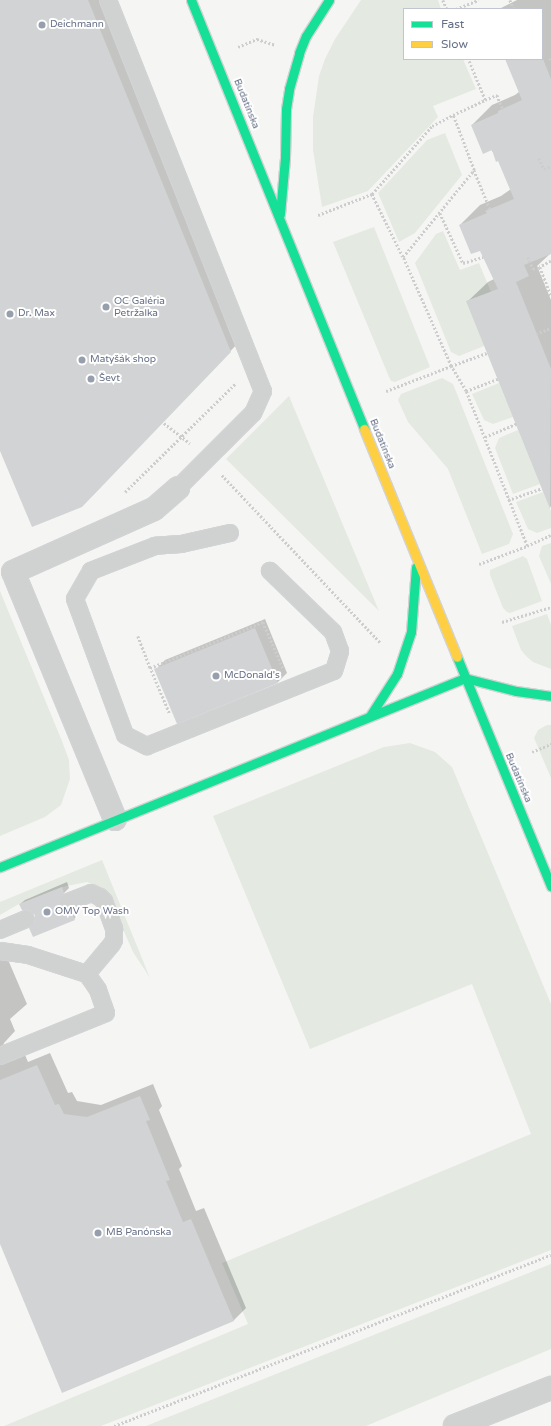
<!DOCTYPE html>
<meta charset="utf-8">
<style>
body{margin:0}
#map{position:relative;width:551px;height:1426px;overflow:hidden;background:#f5f6f4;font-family:"Varela Round",sans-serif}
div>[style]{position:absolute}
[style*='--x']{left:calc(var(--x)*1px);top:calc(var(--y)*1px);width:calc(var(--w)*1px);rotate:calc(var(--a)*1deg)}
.green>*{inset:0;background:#e4e9e2}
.shadow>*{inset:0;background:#0003}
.building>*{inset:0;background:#d2d3d4}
.path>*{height:2.5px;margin-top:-1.25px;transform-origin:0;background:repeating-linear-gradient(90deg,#cdcdce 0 2px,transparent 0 4px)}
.roads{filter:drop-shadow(1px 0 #d2d3d4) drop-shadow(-1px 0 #d2d3d4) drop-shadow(0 1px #d2d3d4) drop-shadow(0 -1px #d2d3d4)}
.lane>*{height:16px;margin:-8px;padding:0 8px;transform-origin:8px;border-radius:8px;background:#d0d1d1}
.street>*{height:22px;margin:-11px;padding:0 11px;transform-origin:11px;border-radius:11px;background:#d0d1d1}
.fast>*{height:9px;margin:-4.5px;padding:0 4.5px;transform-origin:4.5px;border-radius:4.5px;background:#16e098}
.slow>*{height:9px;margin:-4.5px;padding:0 4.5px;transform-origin:4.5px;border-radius:4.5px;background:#ffcf43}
.dots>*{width:11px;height:11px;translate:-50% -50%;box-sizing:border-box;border:2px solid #fff;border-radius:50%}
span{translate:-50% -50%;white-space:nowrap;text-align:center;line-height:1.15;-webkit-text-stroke:4px #fff;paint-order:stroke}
.poi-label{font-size:10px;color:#656f86}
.left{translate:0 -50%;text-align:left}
.street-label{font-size:10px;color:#656f86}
.legend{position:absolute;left:403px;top:8px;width:140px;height:52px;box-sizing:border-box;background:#fff;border:1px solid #c1c5cf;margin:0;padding:5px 7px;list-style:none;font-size:12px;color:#656f86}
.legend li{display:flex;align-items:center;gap:8px;height:20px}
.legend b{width:20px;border:1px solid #c1c5cf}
</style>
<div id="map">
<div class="green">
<div style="clip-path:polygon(361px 0,438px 0,441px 9px,404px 9px,404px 59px,463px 59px,476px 89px,433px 106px,438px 117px,368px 191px,322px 207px,313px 150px,313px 117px,319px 76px,325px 59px,335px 39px)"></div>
<div style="clip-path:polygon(445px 133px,462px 175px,415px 233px,399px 242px,378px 193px,427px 140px)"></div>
<div style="clip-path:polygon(374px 227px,430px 367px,395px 382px,391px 381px,389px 377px,333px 242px)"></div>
<div style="clip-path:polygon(443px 231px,460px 270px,479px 263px,491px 292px,484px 346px,459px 356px,451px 352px,415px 263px,436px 234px)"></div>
<div style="clip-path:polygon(442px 378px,453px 384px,513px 534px,509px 544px,482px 554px,448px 469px,408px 422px,398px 400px,401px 394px)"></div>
<div style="clip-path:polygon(499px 383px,513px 417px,493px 424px,484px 420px,472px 394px)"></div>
<div style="clip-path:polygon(289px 396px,379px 611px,226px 459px)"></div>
<div style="clip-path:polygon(518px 430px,540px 484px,513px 494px,495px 448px,499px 438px)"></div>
<div style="clip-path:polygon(543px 492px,551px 511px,551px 528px,537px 533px,528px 529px,516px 502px)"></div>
<div style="clip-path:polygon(551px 543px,551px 584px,539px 556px,542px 546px)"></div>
<div style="clip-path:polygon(523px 556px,527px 559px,542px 601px,510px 613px,507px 612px,503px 608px,490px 575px,490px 570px)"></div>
<div style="clip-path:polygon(0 591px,62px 741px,69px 760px,70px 779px,61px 805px,45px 817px,0 836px)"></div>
<div style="clip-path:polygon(547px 614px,551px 625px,551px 669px,533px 662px,526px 656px,521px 650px,512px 626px)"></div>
<div style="clip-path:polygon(547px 725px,551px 725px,551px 778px,534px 738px,538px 730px)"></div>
<div style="clip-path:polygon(410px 743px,435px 752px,452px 767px,551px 1004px,551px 1250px,101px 1426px,4px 1426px,248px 1324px,222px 1263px,531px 1134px,472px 984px,310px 1049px,213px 816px,384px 747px)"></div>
<div style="clip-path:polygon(102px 860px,150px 978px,133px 952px,111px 902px,104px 890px,87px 882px,62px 887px,19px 904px,0 915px,0 902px)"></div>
<div style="clip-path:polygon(551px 1264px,551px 1349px,366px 1426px,146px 1426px)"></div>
</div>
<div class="shadow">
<div style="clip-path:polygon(0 0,101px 0,240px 341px,92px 496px,0 448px)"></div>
<div style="clip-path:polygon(517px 0,551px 0,551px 253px,537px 266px,551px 300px,551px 508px,467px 302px,488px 282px,494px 279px,480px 249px,460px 225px,480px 205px,501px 196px,511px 189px,499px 160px,472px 125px,492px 105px,515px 95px,519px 92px,507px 59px,542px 59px,542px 9px,499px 9px)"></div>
<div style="clip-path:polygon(265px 619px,287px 673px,278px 682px,156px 670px,165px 660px)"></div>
<div style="clip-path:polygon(67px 882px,69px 888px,63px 894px,64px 901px,76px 906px,79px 914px,74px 919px,36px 921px,35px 914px,20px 904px,25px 900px)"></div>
<div style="clip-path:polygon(3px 948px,27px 1004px,10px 1019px,15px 1031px,4px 1043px,3px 1046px,23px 1050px,28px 1062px,50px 1053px,68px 1093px,72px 1092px,77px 1101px,101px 1105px,153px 1084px,162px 1106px,159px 1110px,182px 1166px,179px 1169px,196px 1211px,204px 1208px,246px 1308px,233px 1321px,0 1241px,0 949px)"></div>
</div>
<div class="building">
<div style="clip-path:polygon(0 0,88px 0,231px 352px,82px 507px,32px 527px,0 451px)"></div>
<div style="clip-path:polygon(505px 59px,543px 59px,551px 79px,551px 254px,524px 265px,529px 276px,505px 287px,516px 282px,551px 369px,550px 509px,466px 301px,498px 289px,480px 251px,471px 254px,459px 225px,487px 213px,485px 211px,514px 199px,498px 161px,496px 162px,492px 150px,483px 154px,471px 125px,498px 113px,498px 111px,522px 100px)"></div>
<div style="clip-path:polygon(255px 628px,278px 683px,177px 724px,154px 669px)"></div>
<div style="clip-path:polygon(62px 887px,64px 893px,59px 900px,59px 906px,66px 911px,71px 911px,75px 920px,33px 937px,29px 928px,35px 921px,35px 915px,28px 910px,22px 910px,19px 904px)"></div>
<div style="clip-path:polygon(37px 1065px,55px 1105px,59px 1104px,64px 1114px,87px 1117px,140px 1096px,150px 1120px,146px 1121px,170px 1180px,166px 1181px,183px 1222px,191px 1219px,234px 1321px,62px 1393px,0 1244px,0 1080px)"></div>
</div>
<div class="path">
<div style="--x:443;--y:0;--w:10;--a:66"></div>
<div style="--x:510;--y:0;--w:10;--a:66"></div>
<div style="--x:456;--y:9;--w:24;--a:-22"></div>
<div style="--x:238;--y:47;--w:21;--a:-23"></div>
<div style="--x:257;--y:39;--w:19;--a:18"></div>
<div style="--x:550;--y:58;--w:2;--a:63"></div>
<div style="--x:485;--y:100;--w:13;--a:-23"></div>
<div style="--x:497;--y:95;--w:15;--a:67"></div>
<div style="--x:539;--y:158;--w:12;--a:66"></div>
<div style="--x:544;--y:169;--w:8;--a:-23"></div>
<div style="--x:474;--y:170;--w:42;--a:67.7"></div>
<div style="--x:372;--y:194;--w:70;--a:63.8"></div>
<div style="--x:440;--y:213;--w:55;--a:65.3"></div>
<div style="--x:463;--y:263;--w:21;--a:-17"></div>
<div style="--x:318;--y:215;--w:58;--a:-21.3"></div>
<div style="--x:372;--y:194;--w:91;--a:-48.6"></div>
<div style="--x:432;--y:126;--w:24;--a:-28"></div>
<div style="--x:528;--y:257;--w:13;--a:67"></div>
<div style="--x:533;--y:269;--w:7;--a:-16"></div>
<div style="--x:551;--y:261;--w:13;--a:151"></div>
<div style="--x:540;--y:267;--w:31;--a:69"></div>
<div style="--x:536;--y:334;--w:16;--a:-22"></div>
<div style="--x:386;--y:391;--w:70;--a:-21"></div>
<div style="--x:451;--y:366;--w:119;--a:-113.8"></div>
<div style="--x:403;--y:257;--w:112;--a:-50.8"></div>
<div style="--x:474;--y:170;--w:59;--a:-110.9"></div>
<div style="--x:453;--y:115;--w:35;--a:-25"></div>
<div style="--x:485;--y:100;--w:44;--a:-112.5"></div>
<div style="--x:466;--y:391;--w:34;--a:-21"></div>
<div style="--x:164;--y:423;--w:33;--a:38"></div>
<div style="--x:485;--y:437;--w:34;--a:-23"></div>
<div style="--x:222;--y:475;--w:231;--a:46.6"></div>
<div style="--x:125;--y:492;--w:156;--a:-44.5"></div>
<div style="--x:508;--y:500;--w:36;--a:-19"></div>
<div style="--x:527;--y:546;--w:26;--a:-25"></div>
<div style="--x:479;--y:564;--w:51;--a:-20.6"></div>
<div style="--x:527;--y:546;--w:167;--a:-111.5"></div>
<div style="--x:466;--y:391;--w:29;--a:-121"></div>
<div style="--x:451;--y:366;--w:38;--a:-20"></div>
<div style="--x:502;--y:622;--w:51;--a:-17"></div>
<div style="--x:138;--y:636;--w:34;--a:69"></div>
<div style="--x:169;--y:713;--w:49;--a:-112.9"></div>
<div style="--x:150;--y:668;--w:122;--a:-22.2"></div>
<div style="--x:263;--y:622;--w:50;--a:66.5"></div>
<div style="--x:532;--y:752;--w:21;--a:-23"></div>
<div style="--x:114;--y:1426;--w:469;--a:-21.4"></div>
</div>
<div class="roads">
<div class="lane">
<div style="--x:108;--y:0;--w:421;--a:68.4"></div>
<div style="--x:263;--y:391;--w:24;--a:114"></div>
<div style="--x:253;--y:413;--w:106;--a:135"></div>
<div style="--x:230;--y:533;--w:50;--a:167.3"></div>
<div style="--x:181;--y:544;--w:26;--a:176"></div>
<div style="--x:155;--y:546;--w:69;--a:158.7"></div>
<div style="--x:91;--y:571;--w:32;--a:120"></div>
<div style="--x:75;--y:599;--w:145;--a:69.8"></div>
<div style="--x:125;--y:735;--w:25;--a:27"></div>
<div style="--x:147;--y:746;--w:201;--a:-21.9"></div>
<div style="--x:334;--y:671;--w:21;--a:-73"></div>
<div style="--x:340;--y:651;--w:20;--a:-110"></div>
<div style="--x:333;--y:632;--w:88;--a:-135.9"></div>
<div style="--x:68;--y:902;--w:25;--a:-21"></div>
<div style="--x:91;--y:893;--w:10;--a:24"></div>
<div style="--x:100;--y:897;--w:6;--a:45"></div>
<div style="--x:104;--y:901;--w:30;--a:70"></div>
<div style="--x:114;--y:929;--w:11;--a:90"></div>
<div style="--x:114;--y:940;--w:4;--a:117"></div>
<div style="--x:112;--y:944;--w:39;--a:130"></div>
<div style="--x:0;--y:930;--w:28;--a:-23"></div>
<div style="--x:0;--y:951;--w:28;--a:8"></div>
<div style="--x:28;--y:955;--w:62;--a:17.9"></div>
<div style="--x:87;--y:974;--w:19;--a:55"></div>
<div style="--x:98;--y:990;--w:24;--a:71"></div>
<div style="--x:106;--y:1013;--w:114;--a:157.9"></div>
</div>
<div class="street">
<div style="--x:115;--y:819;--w:267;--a:-112.4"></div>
<div style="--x:13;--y:572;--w:154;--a:-24.1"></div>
<div style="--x:154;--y:509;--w:32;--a:-41"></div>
<div style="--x:455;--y:1426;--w:103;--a:-21.6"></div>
</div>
<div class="fast">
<div style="--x:191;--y:0;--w:463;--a:68"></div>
<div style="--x:280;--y:214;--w:56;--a:-84.9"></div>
<div style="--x:285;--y:158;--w:49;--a:-88.8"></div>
<div style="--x:286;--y:109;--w:20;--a:-81"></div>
<div style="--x:289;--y:89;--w:37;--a:-74"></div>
<div style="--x:299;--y:53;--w:18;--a:-68"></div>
<div style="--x:306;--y:36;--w:43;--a:-57.4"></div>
<div style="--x:457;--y:657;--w:248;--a:67.7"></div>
<div style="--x:465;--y:678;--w:53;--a:14.3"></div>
<div style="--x:516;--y:691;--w:35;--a:8"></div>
<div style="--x:370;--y:716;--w:50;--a:-57.3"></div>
<div style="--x:397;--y:674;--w:44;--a:-71.6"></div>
<div style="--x:411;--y:632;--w:65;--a:-85.6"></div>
<div style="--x:0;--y:867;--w:502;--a:-22.12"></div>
</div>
<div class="slow">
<div style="--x:364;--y:429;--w:246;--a:67.8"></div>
</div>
</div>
<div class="dots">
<div style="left:42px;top:25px;background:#979eac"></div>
<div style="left:106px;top:307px;background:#979eac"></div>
<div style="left:10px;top:314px;background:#979eac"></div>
<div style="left:82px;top:360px;background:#979eac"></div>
<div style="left:91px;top:379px;background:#979eac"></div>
<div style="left:216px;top:676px;background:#979eac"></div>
<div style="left:47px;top:912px;background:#979eac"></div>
<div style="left:98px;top:1233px;background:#979eac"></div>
</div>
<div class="poi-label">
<span class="left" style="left:50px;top:25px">Deichmann</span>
<span class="left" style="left:114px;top:307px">OC Galéria<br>Petržalka</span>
<span class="left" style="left:18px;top:314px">Dr. Max</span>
<span class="left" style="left:90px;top:360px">Matyšák shop</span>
<span class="left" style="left:99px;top:379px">Ševt</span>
<span class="left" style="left:224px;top:676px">McDonald's</span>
<span class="left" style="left:55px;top:912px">OMV Top Wash</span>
<span class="left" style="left:106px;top:1233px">MB Panónska</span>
</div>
<div class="street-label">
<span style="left:246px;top:104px;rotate:68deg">Budatínska</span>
<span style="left:382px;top:444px;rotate:68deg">Budatínska</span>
<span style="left:518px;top:778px;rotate:67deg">Budatínska</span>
</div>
<ul class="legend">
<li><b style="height:5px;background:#16e098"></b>Fast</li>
<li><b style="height:5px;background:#ffcf43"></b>Slow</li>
</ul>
</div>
